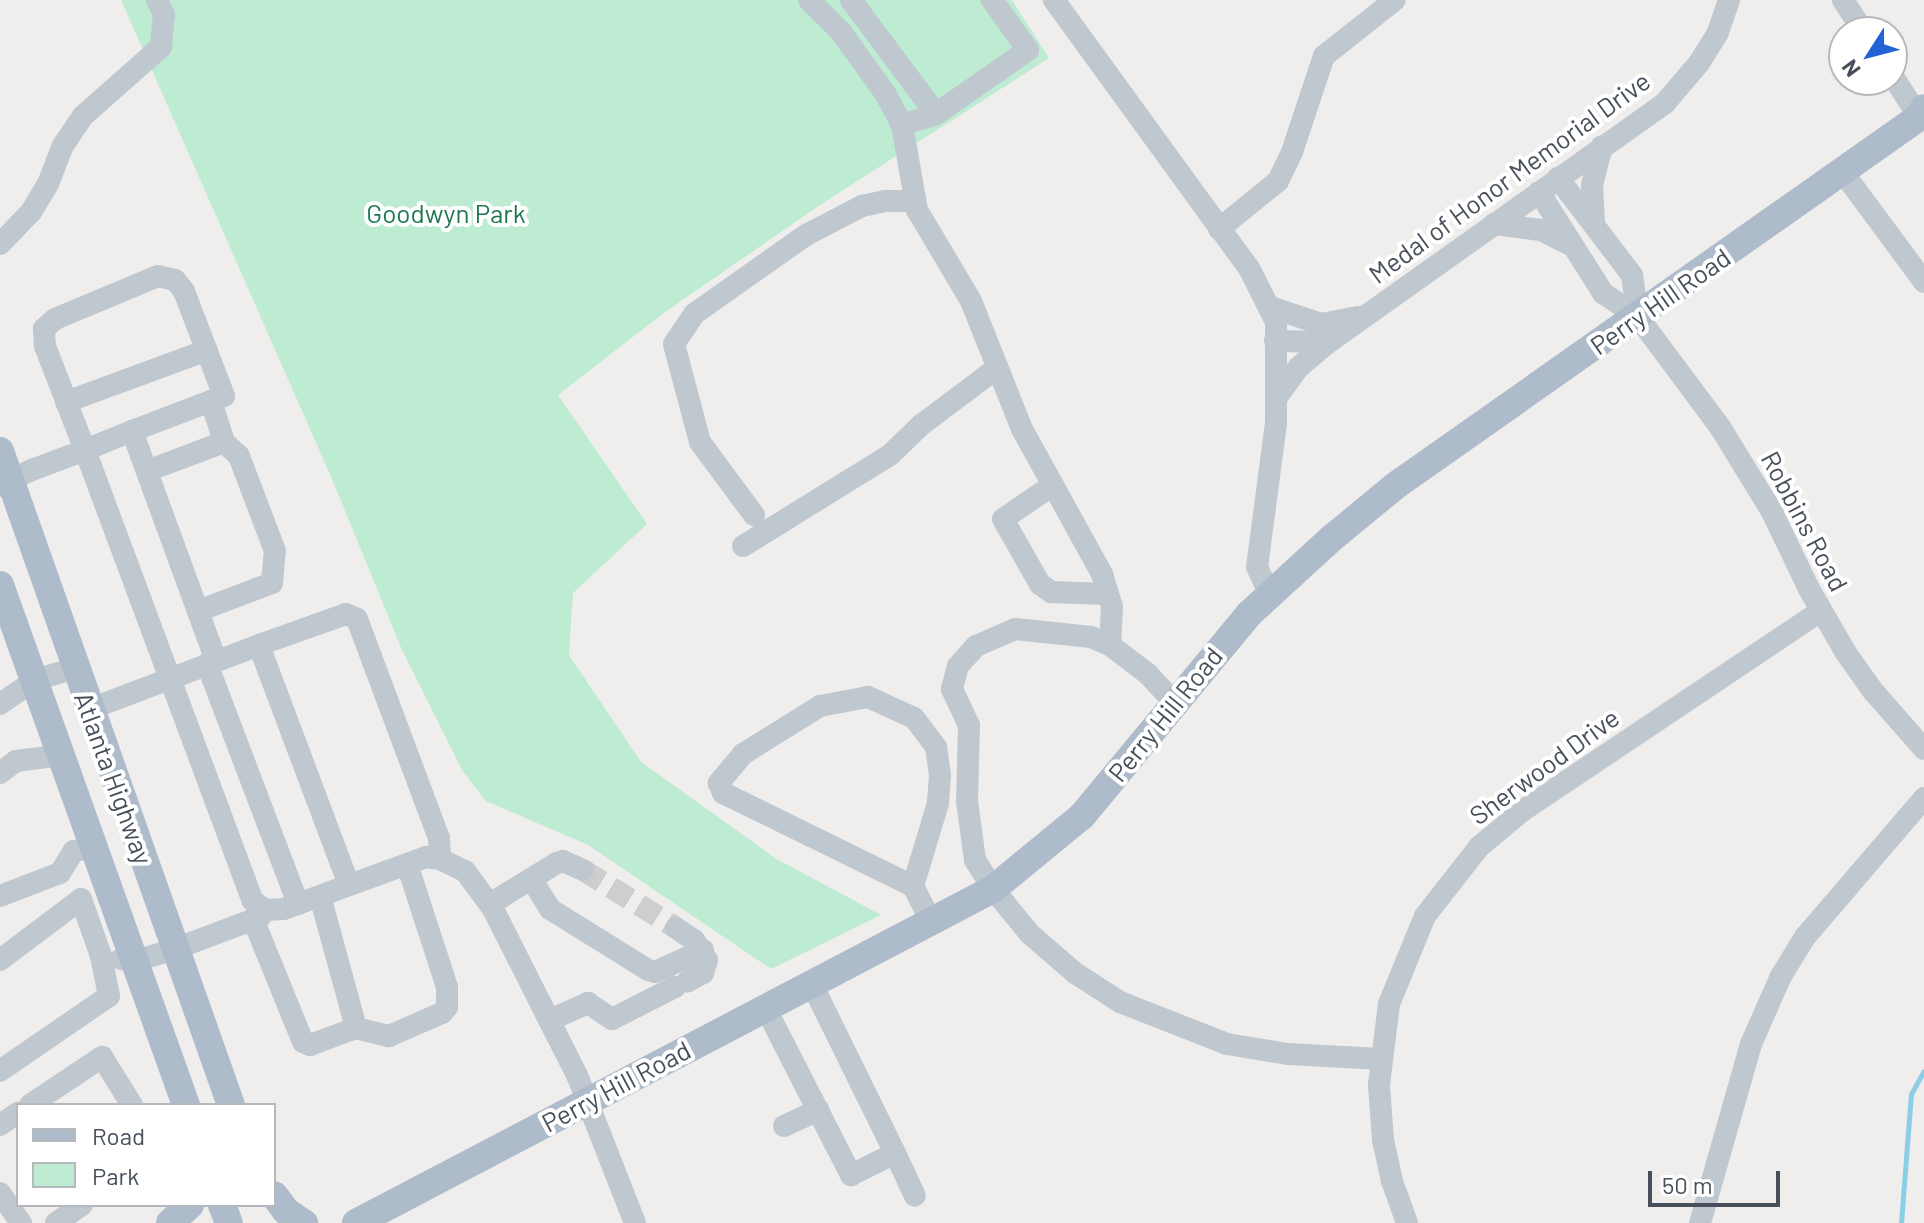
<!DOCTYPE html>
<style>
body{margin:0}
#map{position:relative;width:1924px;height:1223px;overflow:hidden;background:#f0eeed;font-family:Barlow,sans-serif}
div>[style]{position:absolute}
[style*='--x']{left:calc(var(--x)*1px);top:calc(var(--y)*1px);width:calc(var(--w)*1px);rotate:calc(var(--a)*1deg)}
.green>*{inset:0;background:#bdecd3}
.stream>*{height:5px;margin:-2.5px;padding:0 2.5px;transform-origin:2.5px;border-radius:2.5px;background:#8dcee7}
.minor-tunnel>*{height:22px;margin-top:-11px;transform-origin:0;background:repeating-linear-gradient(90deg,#ceced0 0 22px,transparent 0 33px)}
.minor>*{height:22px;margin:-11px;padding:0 11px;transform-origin:11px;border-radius:11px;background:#bfc7cf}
.major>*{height:28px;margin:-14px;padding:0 14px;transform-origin:14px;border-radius:14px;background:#aebbcb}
span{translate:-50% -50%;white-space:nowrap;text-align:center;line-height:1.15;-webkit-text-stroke:8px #fff;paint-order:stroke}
.street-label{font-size:26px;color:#474f5a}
.park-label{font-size:26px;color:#1c7750}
.legend{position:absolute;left:16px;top:1103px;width:260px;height:104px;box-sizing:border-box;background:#fff;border:2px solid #b5b9bd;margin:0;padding:10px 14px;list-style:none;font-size:24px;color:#474f5a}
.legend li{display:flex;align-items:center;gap:16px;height:40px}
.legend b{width:40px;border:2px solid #b5b9bd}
.north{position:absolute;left:1828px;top:16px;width:80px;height:80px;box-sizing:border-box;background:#fff;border:2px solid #b5b9bd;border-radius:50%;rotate:234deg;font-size:22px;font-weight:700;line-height:32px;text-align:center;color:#474f5a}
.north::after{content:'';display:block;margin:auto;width:28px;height:36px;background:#2264d5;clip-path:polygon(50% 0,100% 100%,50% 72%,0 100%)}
.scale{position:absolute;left:1648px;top:1171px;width:132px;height:36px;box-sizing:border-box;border:4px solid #474f5a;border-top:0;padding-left:10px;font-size:24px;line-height:28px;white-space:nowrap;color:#474f5a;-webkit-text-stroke:6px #fff;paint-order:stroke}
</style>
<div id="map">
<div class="green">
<div style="clip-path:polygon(121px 0,1012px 0,1049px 58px,820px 205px,665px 312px,558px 395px,647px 524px,573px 593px,569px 655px,641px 762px,775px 858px,881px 915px,771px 969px,588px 845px,486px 801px,462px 770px,402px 650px,332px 479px)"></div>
</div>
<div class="stream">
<div style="--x:1901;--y:1223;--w:129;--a:-85.6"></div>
<div style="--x:1911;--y:1094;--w:26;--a:-61"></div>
</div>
<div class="minor-tunnel">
<div style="--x:583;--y:870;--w:110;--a:31.9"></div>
</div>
<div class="minor">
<div style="--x:809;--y:0;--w:45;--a:45"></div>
<div style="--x:841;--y:32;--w:75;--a:54.2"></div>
<div style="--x:885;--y:93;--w:36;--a:62"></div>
<div style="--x:902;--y:125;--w:86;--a:80"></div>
<div style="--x:917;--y:210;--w:106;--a:59.3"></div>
<div style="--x:971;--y:301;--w:138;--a:68.3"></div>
<div style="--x:1022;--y:429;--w:166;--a:61.1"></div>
<div style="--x:1102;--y:574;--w:34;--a:73"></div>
<div style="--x:1112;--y:607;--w:38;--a:93"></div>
<div style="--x:851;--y:0;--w:142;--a:53.3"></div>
<div style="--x:1054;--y:0;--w:331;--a:54"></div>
<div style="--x:1249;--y:268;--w:60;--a:63.4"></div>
<div style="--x:1276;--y:322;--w:101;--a:90"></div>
<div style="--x:1276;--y:423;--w:145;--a:97.5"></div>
<div style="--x:1257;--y:567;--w:29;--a:65"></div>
<div style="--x:1843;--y:0;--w:38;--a:57"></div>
<div style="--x:1892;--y:75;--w:50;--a:57.3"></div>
<div style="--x:901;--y:125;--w:37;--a:-17"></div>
<div style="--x:936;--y:114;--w:112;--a:-34.8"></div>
<div style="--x:1028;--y:50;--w:62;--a:-125.8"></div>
<div style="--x:1842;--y:171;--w:138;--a:53.5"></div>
<div style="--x:1558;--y:178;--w:122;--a:52.7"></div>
<div style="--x:1632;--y:275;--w:42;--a:81.9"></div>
<div style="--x:1539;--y:192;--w:120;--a:57.6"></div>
<div style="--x:1603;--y:293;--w:42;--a:34.4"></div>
<div style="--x:1638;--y:317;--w:137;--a:53.3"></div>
<div style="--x:1720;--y:427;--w:100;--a:58.5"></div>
<div style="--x:1772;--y:512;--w:85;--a:64.3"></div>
<div style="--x:1809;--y:589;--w:74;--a:60"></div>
<div style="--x:1846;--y:653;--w:47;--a:54.6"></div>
<div style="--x:1873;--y:691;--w:77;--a:48.7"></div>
<div style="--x:1594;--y:222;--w:37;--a:-93"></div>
<div style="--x:1592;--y:185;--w:40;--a:-75.6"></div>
<div style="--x:1494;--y:224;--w:47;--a:7.3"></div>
<div style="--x:1541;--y:230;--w:31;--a:27"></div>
<div style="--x:1219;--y:229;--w:76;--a:-39.1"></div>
<div style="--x:1278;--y:181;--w:32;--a:-64"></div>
<div style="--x:1292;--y:152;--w:101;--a:-71.6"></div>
<div style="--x:1324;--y:56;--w:90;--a:-38.3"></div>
<div style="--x:0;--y:244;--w:45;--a:-45.9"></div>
<div style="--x:31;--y:212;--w:33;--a:-59"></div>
<div style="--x:48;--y:184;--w:40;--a:-69"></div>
<div style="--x:62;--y:147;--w:37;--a:-56"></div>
<div style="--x:83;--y:116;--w:104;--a:-41.5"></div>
<div style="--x:161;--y:47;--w:32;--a:-85"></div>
<div style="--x:164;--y:15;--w:17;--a:-115"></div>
<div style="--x:1270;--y:307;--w:54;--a:18.4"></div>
<div style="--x:1321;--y:324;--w:37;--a:-11"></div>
<div style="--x:1275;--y:341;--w:54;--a:1.1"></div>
<div style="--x:1329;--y:342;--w:412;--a:-35.4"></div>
<div style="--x:1665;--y:103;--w:52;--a:-49.6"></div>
<div style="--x:1699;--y:63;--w:36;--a:-58"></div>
<div style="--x:1718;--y:32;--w:34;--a:-71"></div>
<div style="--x:1277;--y:397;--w:37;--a:-54"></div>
<div style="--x:1299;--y:367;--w:39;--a:-40"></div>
<div style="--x:66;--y:402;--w:150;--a:-20.2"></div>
<div style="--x:132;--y:431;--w:244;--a:69.9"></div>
<div style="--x:147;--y:471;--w:82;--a:-20.6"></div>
<div style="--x:1053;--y:485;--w:60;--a:145.8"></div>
<div style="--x:1003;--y:519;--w:75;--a:60.4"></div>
<div style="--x:1040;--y:584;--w:14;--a:36"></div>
<div style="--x:1051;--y:592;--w:57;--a:2"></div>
<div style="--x:0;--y:486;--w:36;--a:-27"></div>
<div style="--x:32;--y:470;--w:57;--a:-20.7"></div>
<div style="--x:85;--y:450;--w:51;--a:-22"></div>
<div style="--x:132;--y:431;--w:85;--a:-20.8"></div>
<div style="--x:211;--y:401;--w:14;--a:-21"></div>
<div style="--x:224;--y:396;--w:112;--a:-110.9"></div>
<div style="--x:184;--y:291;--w:14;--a:-129"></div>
<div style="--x:175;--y:280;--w:17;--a:-167"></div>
<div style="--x:158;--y:276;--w:112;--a:157.3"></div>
<div style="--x:55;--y:319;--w:15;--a:138"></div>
<div style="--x:44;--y:329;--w:17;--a:87"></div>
<div style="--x:45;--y:346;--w:111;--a:69"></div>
<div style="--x:85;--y:450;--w:481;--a:69.6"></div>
<div style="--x:253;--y:901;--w:15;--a:37"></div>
<div style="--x:265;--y:910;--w:19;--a:-3"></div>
<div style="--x:284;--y:909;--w:151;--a:-20.1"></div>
<div style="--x:426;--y:857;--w:14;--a:8"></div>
<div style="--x:440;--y:859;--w:28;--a:26"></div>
<div style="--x:465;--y:871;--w:47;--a:53.6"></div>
<div style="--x:493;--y:909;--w:186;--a:63.2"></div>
<div style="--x:577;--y:1075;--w:159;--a:68.6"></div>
<div style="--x:754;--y:515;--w:91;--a:-126.5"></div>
<div style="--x:700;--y:442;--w:101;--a:-104.9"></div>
<div style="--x:674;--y:344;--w:36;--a:-56"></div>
<div style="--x:694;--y:314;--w:137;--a:-35.2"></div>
<div style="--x:806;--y:235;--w:63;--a:-27.4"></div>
<div style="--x:862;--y:206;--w:25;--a:-12"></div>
<div style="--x:886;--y:201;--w:29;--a:0"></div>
<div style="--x:743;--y:546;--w:173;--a:-31.8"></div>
<div style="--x:890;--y:455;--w:43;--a:-44.1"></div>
<div style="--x:921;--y:425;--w:95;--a:-36.9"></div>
<div style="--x:198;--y:611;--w:79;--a:-20.7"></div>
<div style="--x:272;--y:583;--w:32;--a:-85"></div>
<div style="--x:275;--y:551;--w:102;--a:-110.8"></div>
<div style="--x:239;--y:456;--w:21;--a:-137"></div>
<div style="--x:224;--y:442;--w:43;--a:-107.6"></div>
<div style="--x:207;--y:664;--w:257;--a:69.2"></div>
<div style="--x:1174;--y:702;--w:38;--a:-133"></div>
<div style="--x:1148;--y:674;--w:48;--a:-142.7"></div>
<div style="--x:1110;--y:645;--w:21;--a:-157"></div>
<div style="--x:1091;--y:637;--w:76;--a:-174"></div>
<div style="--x:1015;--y:629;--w:43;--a:156.4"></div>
<div style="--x:976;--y:646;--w:27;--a:132"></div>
<div style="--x:958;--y:666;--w:24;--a:105"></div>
<div style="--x:952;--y:689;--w:40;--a:65"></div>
<div style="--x:969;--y:725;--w:76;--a:91.5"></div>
<div style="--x:967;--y:801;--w:60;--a:82.3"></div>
<div style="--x:975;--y:860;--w:34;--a:58"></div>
<div style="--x:993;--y:889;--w:58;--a:50.6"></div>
<div style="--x:1030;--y:934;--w:60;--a:40.9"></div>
<div style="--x:1075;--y:973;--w:54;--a:32.8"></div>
<div style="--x:1120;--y:1002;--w:115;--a:21.4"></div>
<div style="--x:1227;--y:1044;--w:62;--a:9.3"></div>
<div style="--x:1288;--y:1054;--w:93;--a:3.1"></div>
<div style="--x:0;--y:704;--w:42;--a:-34.4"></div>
<div style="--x:35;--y:680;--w:42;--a:-16.7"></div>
<div style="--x:90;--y:709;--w:181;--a:-20.7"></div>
<div style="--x:0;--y:773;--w:20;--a:-37"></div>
<div style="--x:16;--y:761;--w:46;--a:-7.4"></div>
<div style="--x:532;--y:880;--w:34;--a:58"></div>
<div style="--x:550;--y:909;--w:115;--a:31.9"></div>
<div style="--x:648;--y:970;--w:7;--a:16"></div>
<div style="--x:655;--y:972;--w:53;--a:-24.6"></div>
<div style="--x:349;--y:885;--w:256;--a:-110.6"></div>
<div style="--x:259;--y:645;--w:92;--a:-19.6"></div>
<div style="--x:346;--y:614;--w:12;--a:24"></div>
<div style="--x:357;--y:619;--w:234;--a:69.5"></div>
<div style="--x:439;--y:838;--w:21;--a:87"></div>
<div style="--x:913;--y:886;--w:87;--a:-73.2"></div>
<div style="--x:938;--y:803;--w:28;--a:-86"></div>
<div style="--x:940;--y:775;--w:28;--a:-98"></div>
<div style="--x:936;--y:747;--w:36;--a:-127"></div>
<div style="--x:914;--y:718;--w:51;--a:-155.5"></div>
<div style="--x:868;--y:697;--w:49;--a:169.4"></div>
<div style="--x:820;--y:706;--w:91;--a:148.1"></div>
<div style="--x:743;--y:754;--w:38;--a:130"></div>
<div style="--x:719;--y:783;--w:11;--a:68"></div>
<div style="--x:723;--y:793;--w:212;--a:26.1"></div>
<div style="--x:913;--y:886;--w:38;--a:63"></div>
<div style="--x:0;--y:896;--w:64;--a:-21"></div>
<div style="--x:60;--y:873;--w:26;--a:-58"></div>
<div style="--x:74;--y:851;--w:20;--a:-11"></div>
<div style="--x:320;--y:896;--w:137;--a:74.7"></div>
<div style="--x:490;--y:904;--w:79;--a:-31.5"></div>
<div style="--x:557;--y:863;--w:6;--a:-18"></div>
<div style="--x:563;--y:861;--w:22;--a:24"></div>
<div style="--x:253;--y:919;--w:133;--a:67.9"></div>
<div style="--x:303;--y:1042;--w:8;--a:23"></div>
<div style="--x:310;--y:1045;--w:49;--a:-20.3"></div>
<div style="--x:356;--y:1028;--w:34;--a:14"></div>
<div style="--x:389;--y:1036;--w:58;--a:-23.5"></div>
<div style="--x:442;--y:1013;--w:8;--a:-50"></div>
<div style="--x:447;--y:1007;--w:20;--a:-90"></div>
<div style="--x:447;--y:987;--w:129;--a:-108"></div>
<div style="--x:676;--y:928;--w:22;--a:34"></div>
<div style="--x:694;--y:940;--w:24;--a:57"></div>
<div style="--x:707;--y:960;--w:14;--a:107"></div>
<div style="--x:703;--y:973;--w:18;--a:151"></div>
<div style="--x:121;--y:959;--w:14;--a:8"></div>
<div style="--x:135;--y:961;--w:42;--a:-16.7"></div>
<div style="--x:175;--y:949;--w:91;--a:-20.6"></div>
<div style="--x:260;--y:917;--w:7;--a:-56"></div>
<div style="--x:0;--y:960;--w:101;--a:-37"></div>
<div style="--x:81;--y:899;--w:60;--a:70.7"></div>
<div style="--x:101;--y:956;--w:41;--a:78.7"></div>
<div style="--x:109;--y:996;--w:132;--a:145.5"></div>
<div style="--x:765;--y:1007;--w:189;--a:62.9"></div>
<div style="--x:851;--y:1175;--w:49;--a:-26.6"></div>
<div style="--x:895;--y:1153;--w:191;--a:-116.2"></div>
<div style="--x:550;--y:1020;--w:42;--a:-24.1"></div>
<div style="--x:588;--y:1003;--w:29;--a:34"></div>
<div style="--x:612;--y:1019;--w:71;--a:-26.9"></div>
<div style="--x:30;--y:1105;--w:87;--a:-33.7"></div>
<div style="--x:102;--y:1057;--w:57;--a:58"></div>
<div style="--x:0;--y:1125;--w:22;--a:-34"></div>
<div style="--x:784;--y:1126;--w:38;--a:-25"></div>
<div style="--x:895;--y:1153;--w:47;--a:65.1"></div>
<div style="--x:0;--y:1193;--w:37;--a:55"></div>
<div style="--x:56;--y:1223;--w:32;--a:-35"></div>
<div style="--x:1407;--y:1223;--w:45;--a:-109.7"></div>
<div style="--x:1392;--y:1181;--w:42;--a:-102.4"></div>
<div style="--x:1383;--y:1140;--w:55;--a:-94.2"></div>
<div style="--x:1379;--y:1085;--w:82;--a:-83"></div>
<div style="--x:1389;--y:1004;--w:95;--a:-67.8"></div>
<div style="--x:1425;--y:916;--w:88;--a:-52"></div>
<div style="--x:1479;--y:847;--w:56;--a:-39.9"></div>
<div style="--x:1522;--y:811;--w:360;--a:-33.8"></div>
<div style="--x:1700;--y:1223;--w:186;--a:-74.1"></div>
<div style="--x:1751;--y:1044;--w:74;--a:-66.2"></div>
<div style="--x:1781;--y:976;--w:46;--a:-58.4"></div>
<div style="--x:1805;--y:937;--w:183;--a:-49.4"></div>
</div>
<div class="major">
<div style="--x:0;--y:451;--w:694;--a:70.55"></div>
<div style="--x:0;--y:585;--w:552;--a:70.32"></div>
<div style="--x:274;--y:1195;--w:20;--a:53"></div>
<div style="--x:286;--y:1211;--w:22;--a:34"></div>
<div style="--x:222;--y:1205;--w:19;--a:69"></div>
<div style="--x:170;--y:1223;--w:27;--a:-42"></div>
<div style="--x:356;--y:1223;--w:719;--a:-27.67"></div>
<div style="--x:993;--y:889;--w:115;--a:-39.4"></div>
<div style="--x:1082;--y:816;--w:262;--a:-50.4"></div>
<div style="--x:1249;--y:614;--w:113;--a:-42.5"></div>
<div style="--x:1332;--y:538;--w:82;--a:-39.5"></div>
<div style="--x:1395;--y:486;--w:641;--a:-35.15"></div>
<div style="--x:1919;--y:117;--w:10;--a:-61"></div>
</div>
<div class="street-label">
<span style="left:1509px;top:177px;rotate:-36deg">Medal of Honor Memorial Drive</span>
<span style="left:1660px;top:301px;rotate:-35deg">Perry Hill Road</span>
<span style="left:1805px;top:521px;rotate:62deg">Robbins Road</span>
<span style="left:1165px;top:714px;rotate:-51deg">Perry Hill Road</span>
<span style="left:1544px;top:766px;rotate:-36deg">Sherwood Drive</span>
<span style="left:114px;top:778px;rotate:70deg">Atlanta Highway</span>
<span style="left:616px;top:1086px;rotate:-28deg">Perry Hill Road</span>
</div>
<div class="park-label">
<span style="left:446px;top:213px">Goodwyn Park</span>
</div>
<ul class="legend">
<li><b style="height:10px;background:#aebbcb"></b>Road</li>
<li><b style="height:22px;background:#bdecd3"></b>Park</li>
</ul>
<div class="north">N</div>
<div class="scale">50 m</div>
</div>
